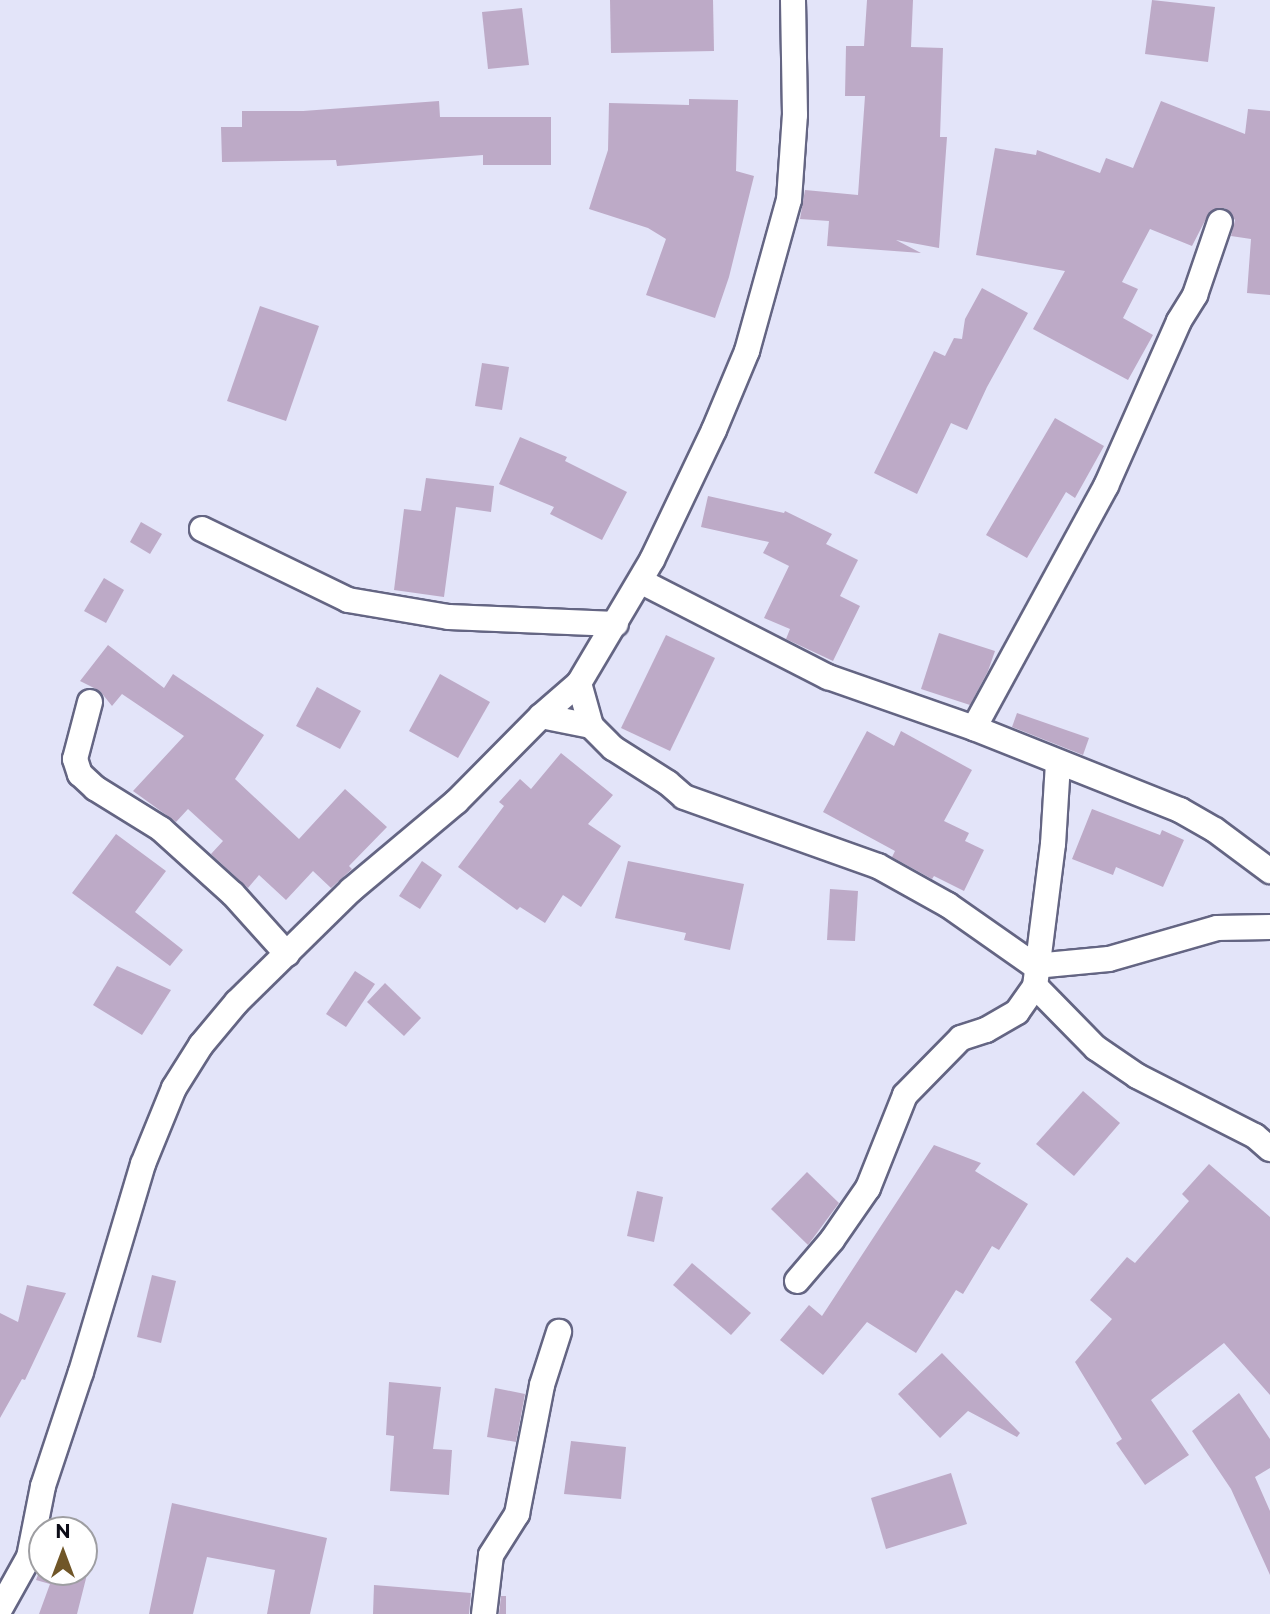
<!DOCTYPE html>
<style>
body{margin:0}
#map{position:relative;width:1270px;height:1614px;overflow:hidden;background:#e3e4f9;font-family:Montserrat,sans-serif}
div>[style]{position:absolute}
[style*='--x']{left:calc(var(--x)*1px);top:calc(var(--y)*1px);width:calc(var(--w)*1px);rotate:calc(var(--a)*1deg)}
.building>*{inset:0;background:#bdaac7}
.roads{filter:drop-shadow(2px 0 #646583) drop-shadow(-2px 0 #646583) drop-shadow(0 2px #646583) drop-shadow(0 -2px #646583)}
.minor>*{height:24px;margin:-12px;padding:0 12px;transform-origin:12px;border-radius:12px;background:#fff}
span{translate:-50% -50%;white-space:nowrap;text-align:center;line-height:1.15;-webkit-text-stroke:7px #fff;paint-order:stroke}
.north{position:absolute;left:28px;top:1516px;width:70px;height:70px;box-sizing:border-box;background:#fff;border:2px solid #9e9ea2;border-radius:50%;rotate:0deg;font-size:19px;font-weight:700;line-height:28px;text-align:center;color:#0c0c17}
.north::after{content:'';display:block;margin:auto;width:24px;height:32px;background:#705628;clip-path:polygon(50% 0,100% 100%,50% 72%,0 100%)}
</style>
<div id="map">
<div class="building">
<div style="clip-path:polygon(610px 0,713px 0,714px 51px,611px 53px)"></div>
<div style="clip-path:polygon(867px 0,913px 0,911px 47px,943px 48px,940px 137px,947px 137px,939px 248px,896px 240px,921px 253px,827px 246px,829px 221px,800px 219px,805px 190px,858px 195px,865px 96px,845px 96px,846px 46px,864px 46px)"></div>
<div style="clip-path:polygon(1152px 0,1215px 7px,1208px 62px,1145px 54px)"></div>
<div style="clip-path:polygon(522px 8px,529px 65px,488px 69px,482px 12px)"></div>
<div style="clip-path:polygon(689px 99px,738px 100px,736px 171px,754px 176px,729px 277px,715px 318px,646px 295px,666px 239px,648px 228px,589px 209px,608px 150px,609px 103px,689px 105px)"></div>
<div style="clip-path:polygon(439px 101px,440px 117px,551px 117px,551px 165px,483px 165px,483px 155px,337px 166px,336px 160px,222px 162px,221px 127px,242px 127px,242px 111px,303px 111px)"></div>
<div style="clip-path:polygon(1161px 101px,1245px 134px,1248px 109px,1270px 111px,1270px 295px,1247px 293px,1251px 239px,1231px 236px,1235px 220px,1225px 208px,1210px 211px,1192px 246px,1150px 229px,1122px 282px,1138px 289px,1123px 318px,1153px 335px,1128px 380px,1033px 329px,1065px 271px,976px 255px,995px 148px,1036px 155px,1037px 150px,1100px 173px,1106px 158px,1133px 168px)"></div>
<div style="clip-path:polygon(982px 288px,1028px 313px,987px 387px,967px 430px,951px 423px,917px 494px,874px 473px,934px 351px,945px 356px,954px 338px,962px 339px,965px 319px)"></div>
<div style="clip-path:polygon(260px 306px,319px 326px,286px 421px,227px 401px)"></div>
<div style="clip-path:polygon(482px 363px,509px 367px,502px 410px,475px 406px)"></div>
<div style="clip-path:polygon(1055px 418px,1104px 446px,1075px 498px,1066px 492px,1027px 558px,986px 535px)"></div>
<div style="clip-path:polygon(520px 437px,567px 457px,565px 461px,627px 492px,602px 540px,550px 514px,554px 507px,499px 484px)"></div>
<div style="clip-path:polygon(426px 478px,494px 486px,491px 512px,456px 507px,444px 597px,394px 590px,404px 509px,421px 511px)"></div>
<div style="clip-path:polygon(708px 496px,784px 513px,785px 511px,832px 534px,826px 544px,858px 560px,840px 596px,860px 606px,833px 661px,786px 639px,790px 629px,764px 618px,789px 566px,763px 553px,769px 542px,701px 527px)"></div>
<div style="clip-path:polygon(141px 522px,162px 534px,150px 554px,130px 542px)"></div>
<div style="clip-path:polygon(104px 578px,124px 590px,106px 623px,84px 611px)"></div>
<div style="clip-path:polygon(939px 633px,995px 651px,988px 671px,970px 705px,921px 689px)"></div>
<div style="clip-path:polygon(666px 635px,715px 658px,670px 751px,621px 728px)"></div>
<div style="clip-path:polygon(108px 645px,164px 688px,173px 674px,264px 735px,235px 779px,299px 839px,345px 789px,387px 827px,349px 866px,352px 869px,331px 888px,313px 871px,286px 900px,259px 875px,248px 888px,211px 854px,223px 841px,188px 809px,176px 822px,133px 791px,184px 736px,122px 694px,112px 706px,100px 691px,80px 681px)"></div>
<div style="clip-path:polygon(440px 674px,490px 702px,458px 758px,409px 731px)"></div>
<div style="clip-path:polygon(317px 687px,361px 711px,340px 749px,296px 726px)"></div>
<div style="clip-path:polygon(1017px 713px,1089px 738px,1083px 755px,1012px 727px)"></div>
<div style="clip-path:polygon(867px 731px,894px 746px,901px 731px,972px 770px,944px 821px,969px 833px,965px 841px,984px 850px,964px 891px,934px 876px,932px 879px,892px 857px,895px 851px,823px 812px)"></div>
<div style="clip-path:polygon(561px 753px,613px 795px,588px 824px,621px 846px,581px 907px,563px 895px,545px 923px,520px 907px,517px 910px,458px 867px,504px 806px,499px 802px,520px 779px,531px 789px)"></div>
<div style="clip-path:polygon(1092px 809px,1160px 835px,1162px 830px,1184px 840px,1163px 887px,1116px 867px,1113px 875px,1072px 859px)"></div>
<div style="clip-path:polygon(116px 834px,166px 871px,135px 912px,183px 950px,170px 966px,72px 893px)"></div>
<div style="clip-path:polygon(422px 861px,442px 875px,420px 909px,399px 896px)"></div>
<div style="clip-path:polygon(628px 861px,744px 884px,730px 950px,684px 940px,686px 933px,615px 918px)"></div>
<div style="clip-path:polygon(830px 889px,858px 891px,855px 941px,827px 940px)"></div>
<div style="clip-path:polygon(117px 966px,171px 990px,142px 1035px,93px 1005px)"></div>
<div style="clip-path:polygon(355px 971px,375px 984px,346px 1027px,326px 1014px)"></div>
<div style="clip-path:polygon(385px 983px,421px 1018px,404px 1036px,367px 1002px)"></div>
<div style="clip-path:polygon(1083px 1091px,1120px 1123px,1074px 1176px,1036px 1144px)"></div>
<div style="clip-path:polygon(934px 1145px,981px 1163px,975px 1171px,1028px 1204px,999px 1250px,992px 1246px,963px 1294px,956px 1290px,916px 1353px,867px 1322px,823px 1375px,780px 1340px,809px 1305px,822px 1316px)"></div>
<div style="clip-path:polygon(1209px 1164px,1270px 1217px,1270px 1395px,1224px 1343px,1151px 1400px,1189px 1455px,1145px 1485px,1116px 1443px,1122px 1439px,1075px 1362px,1112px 1319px,1090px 1300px,1127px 1257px,1135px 1263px,1189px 1201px,1182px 1194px)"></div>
<div style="clip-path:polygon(807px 1172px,839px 1203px,808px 1245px,771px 1209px)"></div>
<div style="clip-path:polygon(637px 1191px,663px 1197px,654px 1242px,627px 1236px)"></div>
<div style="clip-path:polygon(692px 1263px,751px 1313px,731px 1335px,673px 1285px)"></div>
<div style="clip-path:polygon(152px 1275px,176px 1281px,161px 1343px,137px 1337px)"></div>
<div style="clip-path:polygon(27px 1285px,66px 1293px,25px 1380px,22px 1379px,0 1418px,0 1313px,18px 1322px)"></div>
<div style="clip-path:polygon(942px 1353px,1020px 1433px,1017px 1437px,968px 1411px,940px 1438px,898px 1394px)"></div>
<div style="clip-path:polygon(389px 1382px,441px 1387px,433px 1449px,452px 1450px,449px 1495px,390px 1491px,394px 1436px,386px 1435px)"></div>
<div style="clip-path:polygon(495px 1388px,525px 1394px,516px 1442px,487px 1437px)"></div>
<div style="clip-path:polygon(1239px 1393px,1270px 1439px,1270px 1468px,1255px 1477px,1270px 1511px,1270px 1575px,1231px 1489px,1192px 1431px)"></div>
<div style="clip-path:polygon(571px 1441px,626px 1447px,621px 1499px,564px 1494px)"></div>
<div style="clip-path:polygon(951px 1473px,967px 1524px,886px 1549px,871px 1498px)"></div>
<div style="clip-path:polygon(172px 1503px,327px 1538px,310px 1614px,267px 1614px,275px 1570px,207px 1557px,193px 1614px,149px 1614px)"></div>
<div style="clip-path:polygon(84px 1541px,95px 1543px,77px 1614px,39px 1614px,50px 1584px,36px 1580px,42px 1564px,42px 1572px,84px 1572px)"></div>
<div style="clip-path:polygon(374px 1585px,471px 1593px,469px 1614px,373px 1614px)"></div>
<div style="clip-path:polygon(501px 1596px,506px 1596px,506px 1614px,499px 1614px)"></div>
</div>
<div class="roads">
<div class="minor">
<div style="--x:202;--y:529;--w:162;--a:25.9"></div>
<div style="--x:348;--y:600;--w:102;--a:9.6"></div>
<div style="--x:449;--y:617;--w:167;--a:2.4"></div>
<div style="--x:644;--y:583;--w:207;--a:27.1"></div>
<div style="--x:828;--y:677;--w:155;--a:19.3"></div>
<div style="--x:974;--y:728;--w:222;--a:21.7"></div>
<div style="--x:1180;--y:810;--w:40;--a:29.7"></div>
<div style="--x:1215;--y:830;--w:69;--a:36.7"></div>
<div style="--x:579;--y:683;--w:45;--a:74.4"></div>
<div style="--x:591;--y:726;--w:31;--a:45"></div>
<div style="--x:613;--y:748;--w:65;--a:32.5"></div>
<div style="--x:668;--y:783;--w:21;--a:41"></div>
<div style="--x:684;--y:797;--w:206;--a:19.6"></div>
<div style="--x:878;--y:866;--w:80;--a:29.1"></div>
<div style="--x:948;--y:905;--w:106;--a:35"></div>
<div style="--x:1035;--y:966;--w:74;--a:-5.4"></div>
<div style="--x:1109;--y:959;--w:112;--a:-16"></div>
<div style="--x:1217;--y:928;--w:53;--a:-1.1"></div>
<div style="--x:90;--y:702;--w:59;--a:104.7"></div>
<div style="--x:75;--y:759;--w:16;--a:72"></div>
<div style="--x:80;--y:774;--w:21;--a:43"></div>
<div style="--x:95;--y:788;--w:78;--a:31.8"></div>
<div style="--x:161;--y:829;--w:97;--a:42.1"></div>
<div style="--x:233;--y:894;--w:81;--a:48"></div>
<div style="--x:541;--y:716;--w:51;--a:11.3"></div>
<div style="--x:974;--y:728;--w:276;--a:-61.4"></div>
<div style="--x:1106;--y:486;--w:180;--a:-66.1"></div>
<div style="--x:1179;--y:321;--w:31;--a:-58"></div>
<div style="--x:1195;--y:295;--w:77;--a:-71.1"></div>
<div style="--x:1058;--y:763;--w:81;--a:93.5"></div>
<div style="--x:1053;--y:844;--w:143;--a:97.2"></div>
<div style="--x:1035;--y:986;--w:87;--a:45.5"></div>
<div style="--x:1096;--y:1048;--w:50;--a:34.3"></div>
<div style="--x:1137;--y:1076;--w:132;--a:27"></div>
<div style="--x:1255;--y:1136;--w:20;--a:41"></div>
<div style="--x:797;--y:1281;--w:54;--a:-49.5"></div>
<div style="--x:832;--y:1240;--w:63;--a:-55.3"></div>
<div style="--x:868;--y:1188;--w:100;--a:-68.3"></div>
<div style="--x:905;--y:1095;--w:80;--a:-45.5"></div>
<div style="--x:961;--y:1038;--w:26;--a:-18"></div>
<div style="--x:986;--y:1030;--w:36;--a:-30"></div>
<div style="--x:1017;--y:1012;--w:32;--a:-55"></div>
<div style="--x:0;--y:1609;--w:60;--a:-60.9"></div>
<div style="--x:29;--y:1557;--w:72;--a:-78.8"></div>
<div style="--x:43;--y:1486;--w:120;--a:-71.6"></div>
<div style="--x:81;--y:1372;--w:217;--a:-73.4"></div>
<div style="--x:143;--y:1164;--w:82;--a:-67.8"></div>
<div style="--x:174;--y:1088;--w:51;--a:-57.9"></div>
<div style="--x:201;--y:1045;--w:56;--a:-50.1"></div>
<div style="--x:237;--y:1002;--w:160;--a:-44.5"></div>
<div style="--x:351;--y:890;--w:137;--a:-40"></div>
<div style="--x:456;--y:802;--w:121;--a:-45.3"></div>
<div style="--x:541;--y:716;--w:50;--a:-41"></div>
<div style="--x:579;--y:683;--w:143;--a:-59.3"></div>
<div style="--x:652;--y:560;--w:144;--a:-64.5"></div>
<div style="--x:714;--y:430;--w:86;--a:-67.3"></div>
<div style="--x:747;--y:351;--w:157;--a:-74.5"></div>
<div style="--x:789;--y:200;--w:85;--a:-86"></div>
<div style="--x:795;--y:115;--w:115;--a:-91"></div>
<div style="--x:484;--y:1614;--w:59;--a:-83.2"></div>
<div style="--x:491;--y:1555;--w:49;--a:-57.6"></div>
<div style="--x:517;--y:1514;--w:131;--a:-79"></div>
<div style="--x:542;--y:1385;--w:56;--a:-72.2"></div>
</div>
</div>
<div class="north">N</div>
</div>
